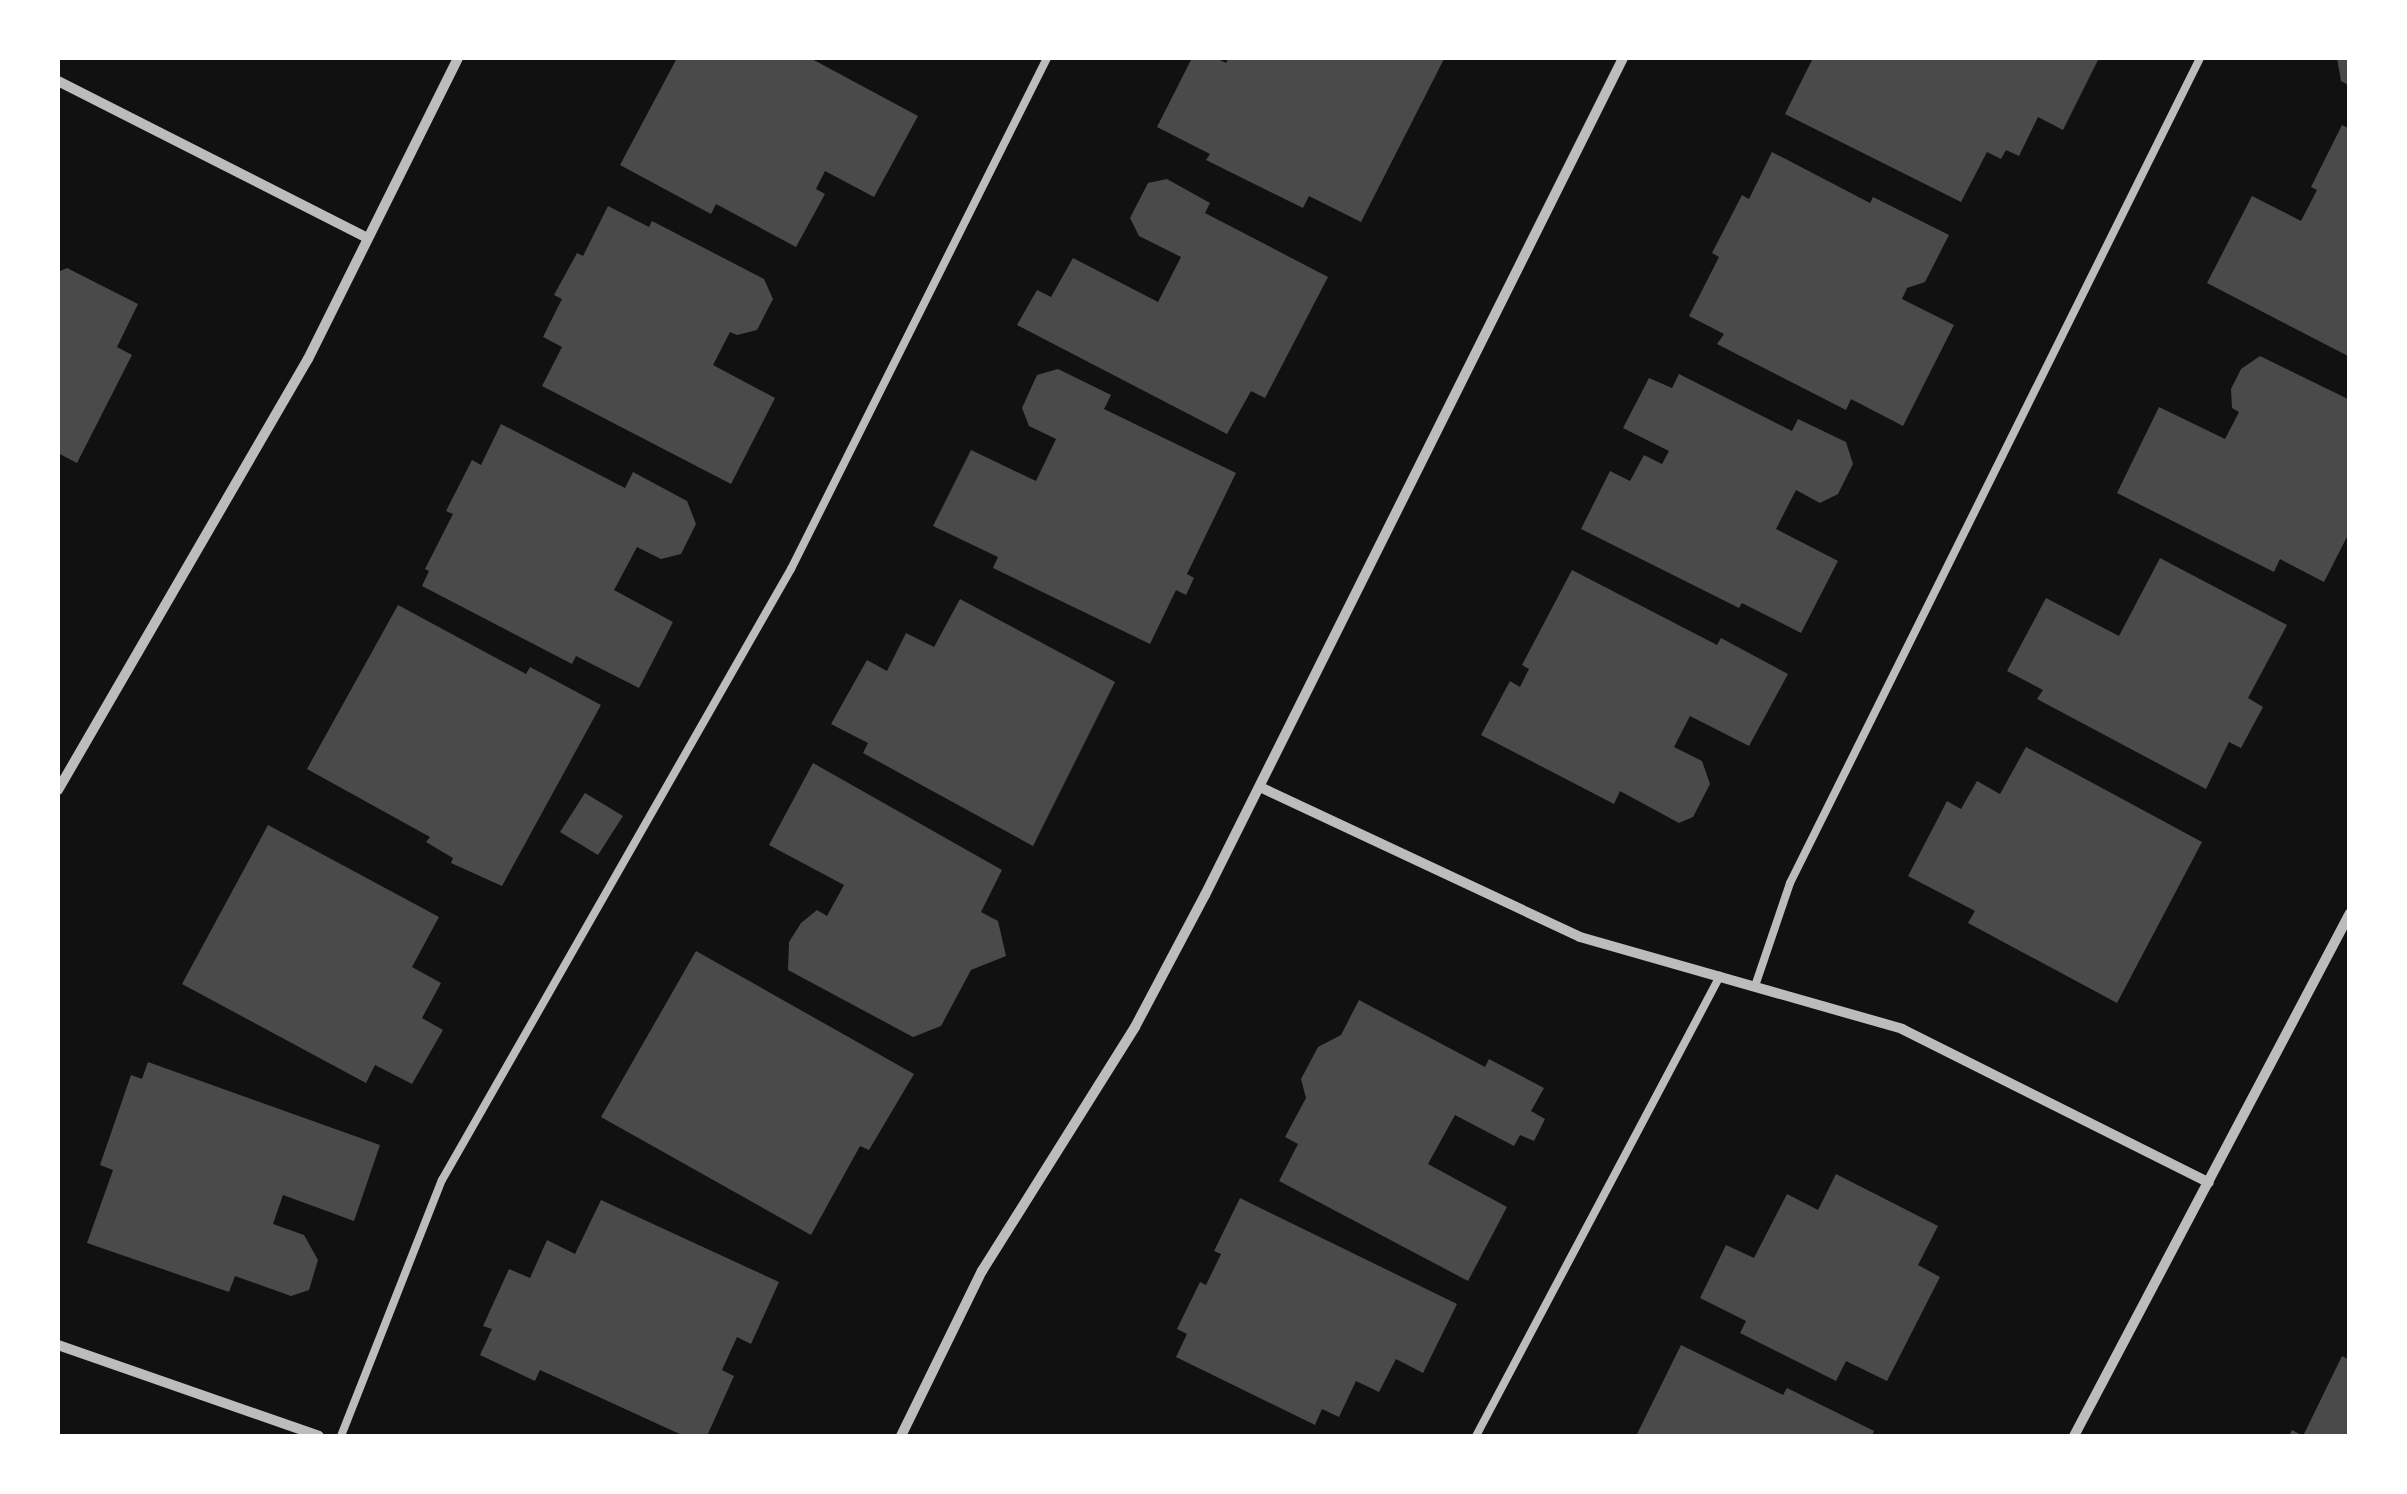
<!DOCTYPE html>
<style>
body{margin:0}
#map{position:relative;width:2407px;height:1494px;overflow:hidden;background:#111;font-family:"Noto Serif",serif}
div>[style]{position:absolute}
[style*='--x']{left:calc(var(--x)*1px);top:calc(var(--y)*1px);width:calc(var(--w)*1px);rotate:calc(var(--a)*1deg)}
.building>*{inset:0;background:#4a4a4a}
.service>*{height:8px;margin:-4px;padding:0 4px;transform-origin:4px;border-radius:4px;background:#bcbcbc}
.minor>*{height:10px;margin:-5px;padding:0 5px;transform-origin:5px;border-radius:5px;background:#bcbcbc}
span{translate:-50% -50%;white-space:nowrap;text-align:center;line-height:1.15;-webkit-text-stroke:10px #fff;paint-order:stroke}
.frame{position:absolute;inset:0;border:60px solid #fff;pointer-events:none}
</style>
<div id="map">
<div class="building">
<div style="clip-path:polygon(677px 58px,810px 58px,918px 116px,874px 197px,825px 171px,816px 189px,825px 194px,796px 247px,716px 204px,711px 214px,620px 165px)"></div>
<div style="clip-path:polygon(1192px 58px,1216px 58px,1226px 63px,1229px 58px,1444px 59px,1361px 222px,1309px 196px,1303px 208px,1206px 160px,1210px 154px,1157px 127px)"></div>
<div style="clip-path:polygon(1813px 58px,2099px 58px,2063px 130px,2038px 117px,2019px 156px,2006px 150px,2001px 159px,1987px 152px,1961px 202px,1785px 114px)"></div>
<div style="clip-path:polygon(2337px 58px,2350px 58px,2350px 86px,2341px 81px)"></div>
<div style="clip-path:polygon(2342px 125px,2350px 129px,2350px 357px,2207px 283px,2252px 196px,2301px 221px,2317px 190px,2311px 187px)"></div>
<div style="clip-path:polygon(1772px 152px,1870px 203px,1873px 197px,1949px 235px,1925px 282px,1907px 288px,1902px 299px,1954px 325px,1903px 426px,1851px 399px,1846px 410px,1717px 344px,1724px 334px,1689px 316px,1719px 257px,1712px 253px,1742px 195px,1749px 199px)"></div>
<div style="clip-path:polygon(1167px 179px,1210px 203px,1205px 213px,1328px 277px,1265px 398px,1251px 391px,1227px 434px,1017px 325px,1037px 290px,1051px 297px,1073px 258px,1158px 302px,1181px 257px,1139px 236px,1130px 218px,1148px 183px)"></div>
<div style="clip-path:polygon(608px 206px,649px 227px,652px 221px,764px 279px,773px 299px,757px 330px,737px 335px,730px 332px,713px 365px,775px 398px,731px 484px,542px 386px,562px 347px,543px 337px,562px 299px,554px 295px,577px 253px,583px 256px)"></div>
<div style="clip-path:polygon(67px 268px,138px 304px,117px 347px,132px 355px,77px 463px,58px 453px,58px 272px)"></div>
<div style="clip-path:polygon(2260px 356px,2350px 400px,2350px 531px,2324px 582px,2280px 559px,2274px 572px,2117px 493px,2159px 407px,2225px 439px,2239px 412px,2232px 408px,2231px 389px,2241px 369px)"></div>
<div style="clip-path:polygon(1058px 369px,1111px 395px,1104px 409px,1236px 473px,1187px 574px,1194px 578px,1186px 595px,1176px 590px,1150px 644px,993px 568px,998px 557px,933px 526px,971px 450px,1036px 481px,1056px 439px,1029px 426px,1022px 408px,1037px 375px)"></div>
<div style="clip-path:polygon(1679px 374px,1792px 431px,1798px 419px,1846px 442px,1853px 464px,1838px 494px,1820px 503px,1796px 490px,1776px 529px,1838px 561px,1801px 633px,1742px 603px,1739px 608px,1581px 529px,1610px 471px,1630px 481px,1644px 455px,1662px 464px,1669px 451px,1623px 428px,1649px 378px,1672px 388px)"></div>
<div style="clip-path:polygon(501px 424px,625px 488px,633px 472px,687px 501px,696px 524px,681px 554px,661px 559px,637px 547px,614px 590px,673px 622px,639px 688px,576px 656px,572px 664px,422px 586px,429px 571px,425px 569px,453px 514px,446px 511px,472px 460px,481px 465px)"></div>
<div style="clip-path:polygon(2160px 558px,2287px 625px,2248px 698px,2263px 707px,2241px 748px,2229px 742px,2206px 789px,2037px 699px,2043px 690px,2007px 671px,2046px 598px,2119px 636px)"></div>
<div style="clip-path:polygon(1572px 570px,1717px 645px,1721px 638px,1788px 674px,1749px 746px,1690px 716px,1674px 747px,1702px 761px,1710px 784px,1693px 817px,1679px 823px,1620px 791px,1614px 804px,1481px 735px,1510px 681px,1520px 687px,1529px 669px,1522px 665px)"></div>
<div style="clip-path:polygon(960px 599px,1115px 682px,1033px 846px,863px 753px,868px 743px,831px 724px,867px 660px,887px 671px,906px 633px,934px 647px)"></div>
<div style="clip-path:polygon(398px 605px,526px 674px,530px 667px,601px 705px,502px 886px,451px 863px,453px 858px,426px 842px,430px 837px,307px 769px)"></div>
<div style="clip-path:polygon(2026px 747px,2202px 842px,2117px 1003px,1968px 923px,1975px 911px,1908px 876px,1947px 801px,1961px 809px,1977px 781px,2000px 794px)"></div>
<div style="clip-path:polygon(813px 763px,1002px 870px,981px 912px,998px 921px,1006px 956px,971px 970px,941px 1026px,913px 1037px,788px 970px,789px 942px,801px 923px,817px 910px,827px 916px,844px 885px,769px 845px)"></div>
<div style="clip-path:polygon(585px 793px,623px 816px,598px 855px,560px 832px)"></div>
<div style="clip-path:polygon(268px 825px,439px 917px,412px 967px,441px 983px,422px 1018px,443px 1030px,412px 1084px,375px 1065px,366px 1083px,182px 984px)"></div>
<div style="clip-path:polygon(696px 951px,914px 1074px,869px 1150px,860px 1146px,811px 1235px,601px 1117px)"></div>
<div style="clip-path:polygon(1359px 1000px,1485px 1067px,1489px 1059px,1544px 1088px,1531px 1111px,1545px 1119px,1534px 1141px,1520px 1135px,1514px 1146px,1455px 1115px,1428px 1164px,1507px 1207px,1468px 1281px,1279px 1181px,1298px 1144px,1285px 1137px,1306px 1098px,1301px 1079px,1318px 1047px,1341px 1035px)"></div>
<div style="clip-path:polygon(148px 1062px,380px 1145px,354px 1221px,283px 1195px,273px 1224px,304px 1235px,318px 1260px,309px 1290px,291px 1296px,235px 1276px,229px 1292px,87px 1243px,113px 1170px,100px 1165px,131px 1075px,142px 1079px)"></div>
<div style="clip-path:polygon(1836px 1174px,1938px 1226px,1918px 1265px,1940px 1277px,1887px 1381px,1846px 1361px,1836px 1381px,1740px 1333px,1746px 1321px,1700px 1298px,1726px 1245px,1754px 1258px,1787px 1194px,1818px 1210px)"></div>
<div style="clip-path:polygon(1240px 1198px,1457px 1304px,1423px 1373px,1396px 1359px,1379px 1392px,1356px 1381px,1339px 1417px,1322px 1409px,1315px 1425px,1176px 1357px,1187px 1334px,1177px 1329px,1200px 1282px,1206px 1285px,1221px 1254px,1214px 1251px)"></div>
<div style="clip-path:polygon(601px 1200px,779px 1282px,751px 1344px,737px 1337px,722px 1370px,734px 1376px,707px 1436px,684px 1436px,540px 1370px,535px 1381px,480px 1355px,492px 1329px,483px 1326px,509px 1269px,530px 1278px,547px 1240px,575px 1254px)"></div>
<div style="clip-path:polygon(1681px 1345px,1783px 1395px,1787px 1388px,1874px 1431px,1872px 1436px,1636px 1436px)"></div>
<div style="clip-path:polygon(2342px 1356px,2350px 1360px,2350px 1436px,2289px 1436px,2292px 1430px,2303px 1436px)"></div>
</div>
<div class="service">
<div style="--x:1755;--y:986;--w:109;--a:-71.2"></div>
<div style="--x:1790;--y:883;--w:921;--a:-63.57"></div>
<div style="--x:341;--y:1436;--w:275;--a:-68.5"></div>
<div style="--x:442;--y:1180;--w:704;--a:-60.27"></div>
<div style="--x:791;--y:569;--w:572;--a:-63.39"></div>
<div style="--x:1476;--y:1436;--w:521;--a:-62.06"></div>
</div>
<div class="minor">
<div style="--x:58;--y:81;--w:347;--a:26.9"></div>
<div style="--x:1260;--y:787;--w:353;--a:25.1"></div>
<div style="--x:1580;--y:937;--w:335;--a:15.9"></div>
<div style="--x:1902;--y:1029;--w:343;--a:26.6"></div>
<div style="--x:58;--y:790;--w:498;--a:-59.9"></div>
<div style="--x:308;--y:359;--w:336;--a:-63.5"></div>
<div style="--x:58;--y:1345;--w:276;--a:19.2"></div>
<div style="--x:901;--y:1436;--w:184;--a:-63.9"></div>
<div style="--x:982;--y:1271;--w:288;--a:-57.9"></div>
<div style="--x:1135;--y:1027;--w:149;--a:-62.1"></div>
<div style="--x:1205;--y:895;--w:936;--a:-63.46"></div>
<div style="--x:2074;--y:1436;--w:591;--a:-62.18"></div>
</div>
<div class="frame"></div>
</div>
